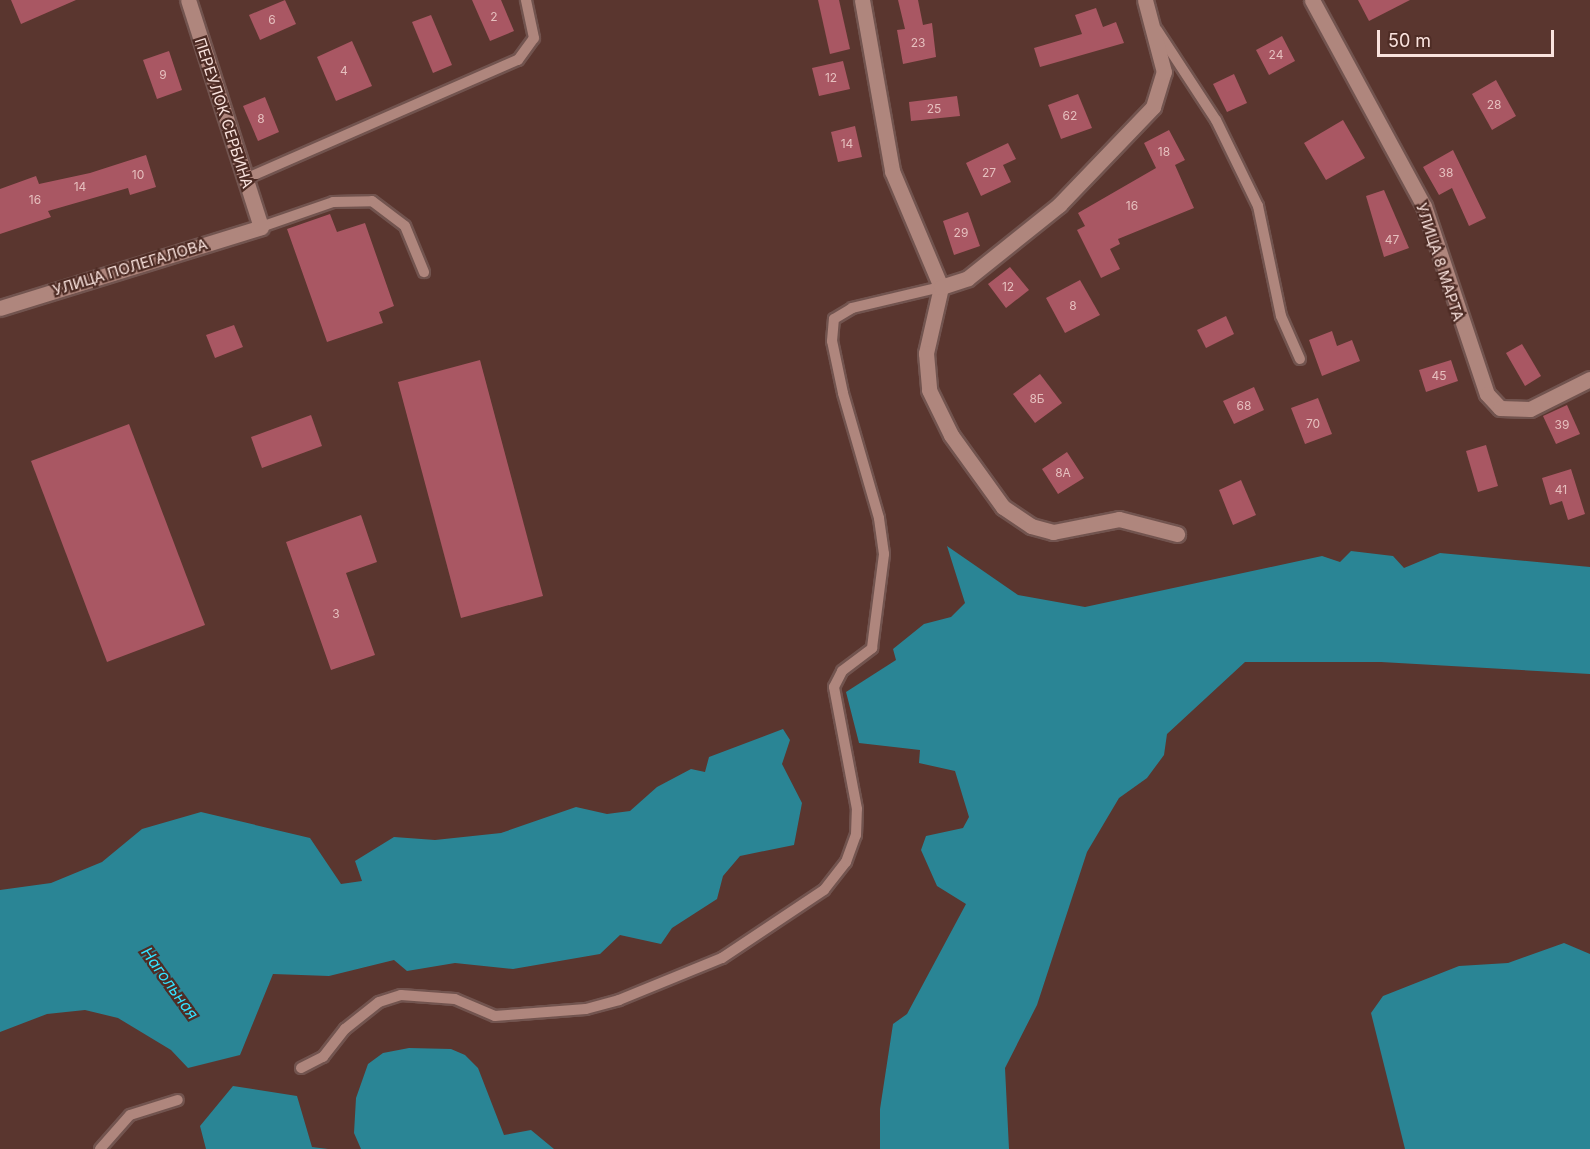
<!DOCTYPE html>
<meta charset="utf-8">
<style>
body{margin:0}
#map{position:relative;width:1590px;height:1149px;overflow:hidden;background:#5a362f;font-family:Inter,sans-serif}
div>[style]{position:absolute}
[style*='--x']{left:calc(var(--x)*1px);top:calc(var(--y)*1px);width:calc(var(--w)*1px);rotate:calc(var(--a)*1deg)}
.water>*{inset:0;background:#2a8595}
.building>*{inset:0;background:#a95763}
.roads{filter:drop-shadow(2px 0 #72544f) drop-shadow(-2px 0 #72544f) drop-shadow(0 2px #72544f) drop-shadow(0 -2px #72544f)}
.lane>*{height:10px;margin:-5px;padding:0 5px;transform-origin:5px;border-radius:5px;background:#af867d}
.street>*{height:15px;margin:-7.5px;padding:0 7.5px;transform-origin:7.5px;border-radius:7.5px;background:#af867d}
span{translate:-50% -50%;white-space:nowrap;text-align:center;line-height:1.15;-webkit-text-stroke:4.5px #4e2c25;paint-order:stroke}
.number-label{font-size:12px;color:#e6c0bf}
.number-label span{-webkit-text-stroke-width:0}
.street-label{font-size:15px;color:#fae3de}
.water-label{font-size:16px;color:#33e2ff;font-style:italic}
.scale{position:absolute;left:1377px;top:30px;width:177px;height:27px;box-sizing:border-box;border:3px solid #fae3de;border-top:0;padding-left:8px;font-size:18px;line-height:21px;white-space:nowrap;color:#fae3de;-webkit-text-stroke:4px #4e2c25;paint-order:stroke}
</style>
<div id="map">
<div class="water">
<div style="clip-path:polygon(947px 546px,1018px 595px,1085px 607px,1322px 556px,1340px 562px,1351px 551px,1393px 556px,1404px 568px,1440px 553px,1590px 567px,1590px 674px,1381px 662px,1245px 662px,1167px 734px,1164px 755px,1147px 778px,1119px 798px,1087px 852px,1037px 1005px,1005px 1068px,1009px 1149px,880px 1149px,880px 1109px,893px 1024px,907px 1014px,966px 904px,937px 886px,921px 850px,926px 836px,963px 828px,969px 817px,955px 771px,919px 763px,920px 750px,859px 743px,846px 692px,896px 660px,893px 649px,924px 624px,951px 617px,965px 603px)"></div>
<div style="clip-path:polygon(783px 729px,790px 740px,782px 764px,802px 803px,794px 845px,740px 856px,723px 876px,717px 899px,672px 928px,661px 944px,620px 935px,600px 954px,513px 969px,455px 963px,407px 971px,394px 960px,329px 976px,273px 974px,240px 1055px,188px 1068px,171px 1050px,118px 1018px,85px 1010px,47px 1014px,0 1032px,0 890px,51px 883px,102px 862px,142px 829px,201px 812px,310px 838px,341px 884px,362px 881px,355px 861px,394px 837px,435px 840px,501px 833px,576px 807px,607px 814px,630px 811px,657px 787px,691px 769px,705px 772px,709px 757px)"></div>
<div style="clip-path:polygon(1564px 943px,1590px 954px,1590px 1149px,1405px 1149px,1371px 1013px,1383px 996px,1459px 966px,1508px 963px)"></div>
<div style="clip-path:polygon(409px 1048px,451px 1049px,465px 1055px,478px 1068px,504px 1135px,531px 1130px,554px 1149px,361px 1149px,354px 1133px,356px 1098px,368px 1064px,383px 1053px)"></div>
<div style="clip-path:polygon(233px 1086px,297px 1096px,312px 1147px,328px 1149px,206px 1149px,200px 1126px)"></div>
</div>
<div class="building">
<div style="clip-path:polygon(11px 0,76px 0,21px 24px)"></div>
<div style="clip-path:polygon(285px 0,296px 24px,260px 40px,249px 15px)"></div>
<div style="clip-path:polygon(472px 0,501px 0,514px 31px,490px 41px)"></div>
<div style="clip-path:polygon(818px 0,839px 0,850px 49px,830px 54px)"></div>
<div style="clip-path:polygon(898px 0,918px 0,923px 25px,932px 23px,936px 57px,903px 64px,897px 30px,905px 29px)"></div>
<div style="clip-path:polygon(1358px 0,1410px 0,1369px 21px)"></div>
<div style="clip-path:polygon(1096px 8px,1103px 27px,1116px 22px,1124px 43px,1040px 67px,1034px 48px,1082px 34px,1075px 15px)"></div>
<div style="clip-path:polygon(431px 15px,452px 65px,433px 73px,412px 22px)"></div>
<div style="clip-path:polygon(1282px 36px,1295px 61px,1269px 75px,1256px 50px)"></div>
<div style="clip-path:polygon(352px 41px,372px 86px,336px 101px,317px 57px)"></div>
<div style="clip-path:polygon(169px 51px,182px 90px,157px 99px,143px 60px)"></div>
<div style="clip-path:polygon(843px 61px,850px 89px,819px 96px,812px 68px)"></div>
<div style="clip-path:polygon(1234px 74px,1247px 103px,1227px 112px,1213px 84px)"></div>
<div style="clip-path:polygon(1496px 80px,1516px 116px,1492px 130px,1472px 94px)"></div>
<div style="clip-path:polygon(1078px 94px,1092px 128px,1061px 139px,1048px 105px)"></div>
<div style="clip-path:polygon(957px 96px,960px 116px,911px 121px,909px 102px)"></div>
<div style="clip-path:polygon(265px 97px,279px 132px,258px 141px,243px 106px)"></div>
<div style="clip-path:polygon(1343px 120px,1365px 158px,1326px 180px,1304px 143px)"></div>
<div style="clip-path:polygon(855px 126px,862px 157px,838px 162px,831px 132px)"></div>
<div style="clip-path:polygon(1169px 130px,1185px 160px,1175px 165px,1194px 208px,1118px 239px,1120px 244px,1110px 249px,1120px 269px,1101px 278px,1077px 230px,1085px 226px,1078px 213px,1156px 168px,1144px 143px)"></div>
<div style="clip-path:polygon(1008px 143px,1016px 159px,1003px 165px,1011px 182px,981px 196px,966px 163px)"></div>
<div style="clip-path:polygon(1453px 150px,1486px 218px,1469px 226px,1452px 188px,1439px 195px,1423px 167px)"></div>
<div style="clip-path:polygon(146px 155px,156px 187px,130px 195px,128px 188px,48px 211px,51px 217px,0 234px,0 189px,36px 176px,39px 184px,90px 173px)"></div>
<div style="clip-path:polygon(1384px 190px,1409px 248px,1384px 257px,1366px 196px)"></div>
<div style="clip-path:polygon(968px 212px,980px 246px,954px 255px,943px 221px)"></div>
<div style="clip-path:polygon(330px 214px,337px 232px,365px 223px,394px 306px,379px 312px,383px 323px,327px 342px,287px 229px)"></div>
<div style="clip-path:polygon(1010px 267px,1029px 290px,1006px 308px,988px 284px)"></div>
<div style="clip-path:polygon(1080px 280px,1100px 315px,1065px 333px,1046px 298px)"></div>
<div style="clip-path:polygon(1226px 316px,1234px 334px,1206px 348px,1197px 330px)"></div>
<div style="clip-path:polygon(234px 325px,243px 347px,215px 358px,206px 335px)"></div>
<div style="clip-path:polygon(1332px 331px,1337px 346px,1352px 340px,1360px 361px,1322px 376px,1309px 340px)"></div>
<div style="clip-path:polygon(1522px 344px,1541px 376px,1525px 386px,1506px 353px)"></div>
<div style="clip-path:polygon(480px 360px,543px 596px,461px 618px,398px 382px)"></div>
<div style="clip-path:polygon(1451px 360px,1458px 381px,1426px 392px,1419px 370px)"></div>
<div style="clip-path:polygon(1040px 374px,1062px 403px,1035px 423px,1013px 394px)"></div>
<div style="clip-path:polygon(1254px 387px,1264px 410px,1234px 424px,1223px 401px)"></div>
<div style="clip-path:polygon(1318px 398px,1332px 434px,1305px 444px,1291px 408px)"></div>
<div style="clip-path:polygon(1567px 405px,1580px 434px,1556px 444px,1543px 416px)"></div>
<div style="clip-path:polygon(311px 415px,322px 446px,262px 468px,251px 437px)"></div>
<div style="clip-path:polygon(129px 424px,205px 625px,107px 662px,31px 461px)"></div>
<div style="clip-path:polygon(1486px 445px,1498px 486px,1478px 492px,1466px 451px)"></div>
<div style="clip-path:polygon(1067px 452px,1084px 478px,1058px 494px,1042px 469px)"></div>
<div style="clip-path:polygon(1571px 469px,1585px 514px,1568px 520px,1562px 501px,1550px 505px,1542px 478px)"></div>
<div style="clip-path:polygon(1241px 480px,1256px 515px,1233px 525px,1219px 490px)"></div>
<div style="clip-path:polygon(361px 515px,377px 562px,346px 573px,375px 655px,331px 670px,286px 542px)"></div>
</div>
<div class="roads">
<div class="lane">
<div style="--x:1157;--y:30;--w:108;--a:56.8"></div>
<div style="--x:1216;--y:120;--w:96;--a:64"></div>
<div style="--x:1258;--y:206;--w:112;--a:78.2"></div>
<div style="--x:1281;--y:316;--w:47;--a:66.2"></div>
<div style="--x:245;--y:179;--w:298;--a:-23.6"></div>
<div style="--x:518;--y:60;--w:27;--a:-54"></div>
<div style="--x:534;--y:38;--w:39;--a:-102"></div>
<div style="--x:261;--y:227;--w:76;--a:-19.1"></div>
<div style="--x:333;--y:202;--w:39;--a:-1"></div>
<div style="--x:372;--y:201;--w:41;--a:37.1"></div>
<div style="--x:405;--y:226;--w:50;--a:67.6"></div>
<div style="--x:301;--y:1068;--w:25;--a:-27"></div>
<div style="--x:323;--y:1057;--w:36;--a:-52"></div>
<div style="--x:345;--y:1029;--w:43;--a:-38.5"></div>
<div style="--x:379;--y:1002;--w:23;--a:-18"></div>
<div style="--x:401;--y:995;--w:54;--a:4.2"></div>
<div style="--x:455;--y:999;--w:43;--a:23"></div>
<div style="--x:495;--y:1016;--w:91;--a:-4.4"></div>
<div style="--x:586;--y:1009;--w:34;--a:-15"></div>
<div style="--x:619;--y:1000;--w:111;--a:-22.2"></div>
<div style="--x:722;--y:958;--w:123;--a:-33.7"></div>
<div style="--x:824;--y:890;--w:36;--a:-52"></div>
<div style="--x:846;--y:862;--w:29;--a:-70"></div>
<div style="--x:856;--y:835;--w:26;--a:-88"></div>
<div style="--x:857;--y:809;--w:124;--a:-100.7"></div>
<div style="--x:834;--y:687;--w:18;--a:-63"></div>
<div style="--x:842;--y:671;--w:38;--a:-37"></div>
<div style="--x:872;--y:648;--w:95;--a:-82.7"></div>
<div style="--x:884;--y:554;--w:36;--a:-98"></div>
<div style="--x:879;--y:518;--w:130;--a:-106.1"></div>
<div style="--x:843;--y:393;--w:53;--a:-101.9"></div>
<div style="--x:832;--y:341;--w:22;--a:-85"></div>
<div style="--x:834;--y:319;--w:21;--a:-31"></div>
<div style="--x:852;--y:308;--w:91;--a:-13.3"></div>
<div style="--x:100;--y:1149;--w:45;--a:-48.6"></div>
<div style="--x:130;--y:1115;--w:50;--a:-17.4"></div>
</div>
<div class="street">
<div style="--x:862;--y:0;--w:174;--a:80"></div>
<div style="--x:892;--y:171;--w:126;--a:67.1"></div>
<div style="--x:941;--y:287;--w:68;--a:102.8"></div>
<div style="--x:926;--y:353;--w:37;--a:85"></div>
<div style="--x:929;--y:390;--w:50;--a:63.9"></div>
<div style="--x:951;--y:435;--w:89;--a:54.2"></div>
<div style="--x:1003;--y:507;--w:34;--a:34"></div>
<div style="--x:1031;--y:526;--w:23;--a:15"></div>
<div style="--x:1053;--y:532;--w:67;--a:-11.1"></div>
<div style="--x:1119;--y:519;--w:60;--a:14.5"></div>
<div style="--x:1312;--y:0;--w:234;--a:61.5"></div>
<div style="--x:1424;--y:206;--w:198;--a:71.5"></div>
<div style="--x:1487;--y:394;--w:19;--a:47"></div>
<div style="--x:1500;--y:408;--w:30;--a:2"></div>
<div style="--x:1530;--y:409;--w:67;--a:-26.6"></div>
<div style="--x:941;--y:287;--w:28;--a:-18"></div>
<div style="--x:968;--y:278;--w:117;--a:-38.7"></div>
<div style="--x:1059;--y:205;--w:136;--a:-46.2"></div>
<div style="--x:1153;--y:107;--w:37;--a:-73"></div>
<div style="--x:1164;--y:72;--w:74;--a:-104.8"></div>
<div style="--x:0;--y:308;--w:273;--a:-17.2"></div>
<div style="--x:261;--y:227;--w:238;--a:-107.8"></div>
</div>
</div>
<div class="number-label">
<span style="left:494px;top:17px">2</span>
<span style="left:272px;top:20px">6</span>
<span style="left:918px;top:43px">23</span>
<span style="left:1276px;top:55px">24</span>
<span style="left:344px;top:71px">4</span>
<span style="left:163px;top:75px">9</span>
<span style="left:831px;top:78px">12</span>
<span style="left:1494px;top:105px">28</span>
<span style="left:934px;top:109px">25</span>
<span style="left:1070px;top:116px">62</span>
<span style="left:261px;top:119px">8</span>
<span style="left:847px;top:144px">14</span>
<span style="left:1164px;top:152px">18</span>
<span style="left:989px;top:173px">27</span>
<span style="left:1446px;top:173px">38</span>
<span style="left:138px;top:175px">10</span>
<span style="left:80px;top:187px">14</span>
<span style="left:35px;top:200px">16</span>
<span style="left:1132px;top:206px">16</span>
<span style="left:961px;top:233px">29</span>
<span style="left:1392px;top:240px">47</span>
<span style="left:1008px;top:287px">12</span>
<span style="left:1073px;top:306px">8</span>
<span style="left:1439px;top:376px">45</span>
<span style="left:1037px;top:399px">8Б</span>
<span style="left:1244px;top:406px">68</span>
<span style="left:1313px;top:424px">70</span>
<span style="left:1562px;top:425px">39</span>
<span style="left:1063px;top:473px">8А</span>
<span style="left:1561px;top:490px">41</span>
<span style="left:336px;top:614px">3</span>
</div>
<div class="street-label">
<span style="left:224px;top:113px;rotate:72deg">ПЕРЕУЛОК СЕРБИНА</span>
<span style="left:1440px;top:262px;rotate:72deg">УЛИЦА 8 МАРТА</span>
<span style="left:130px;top:267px;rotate:-17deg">УЛИЦА ПОЛЕГАЛОВА</span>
</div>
<div class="water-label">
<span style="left:170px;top:983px;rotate:54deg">Нагольная</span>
</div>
<div class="scale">50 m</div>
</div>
